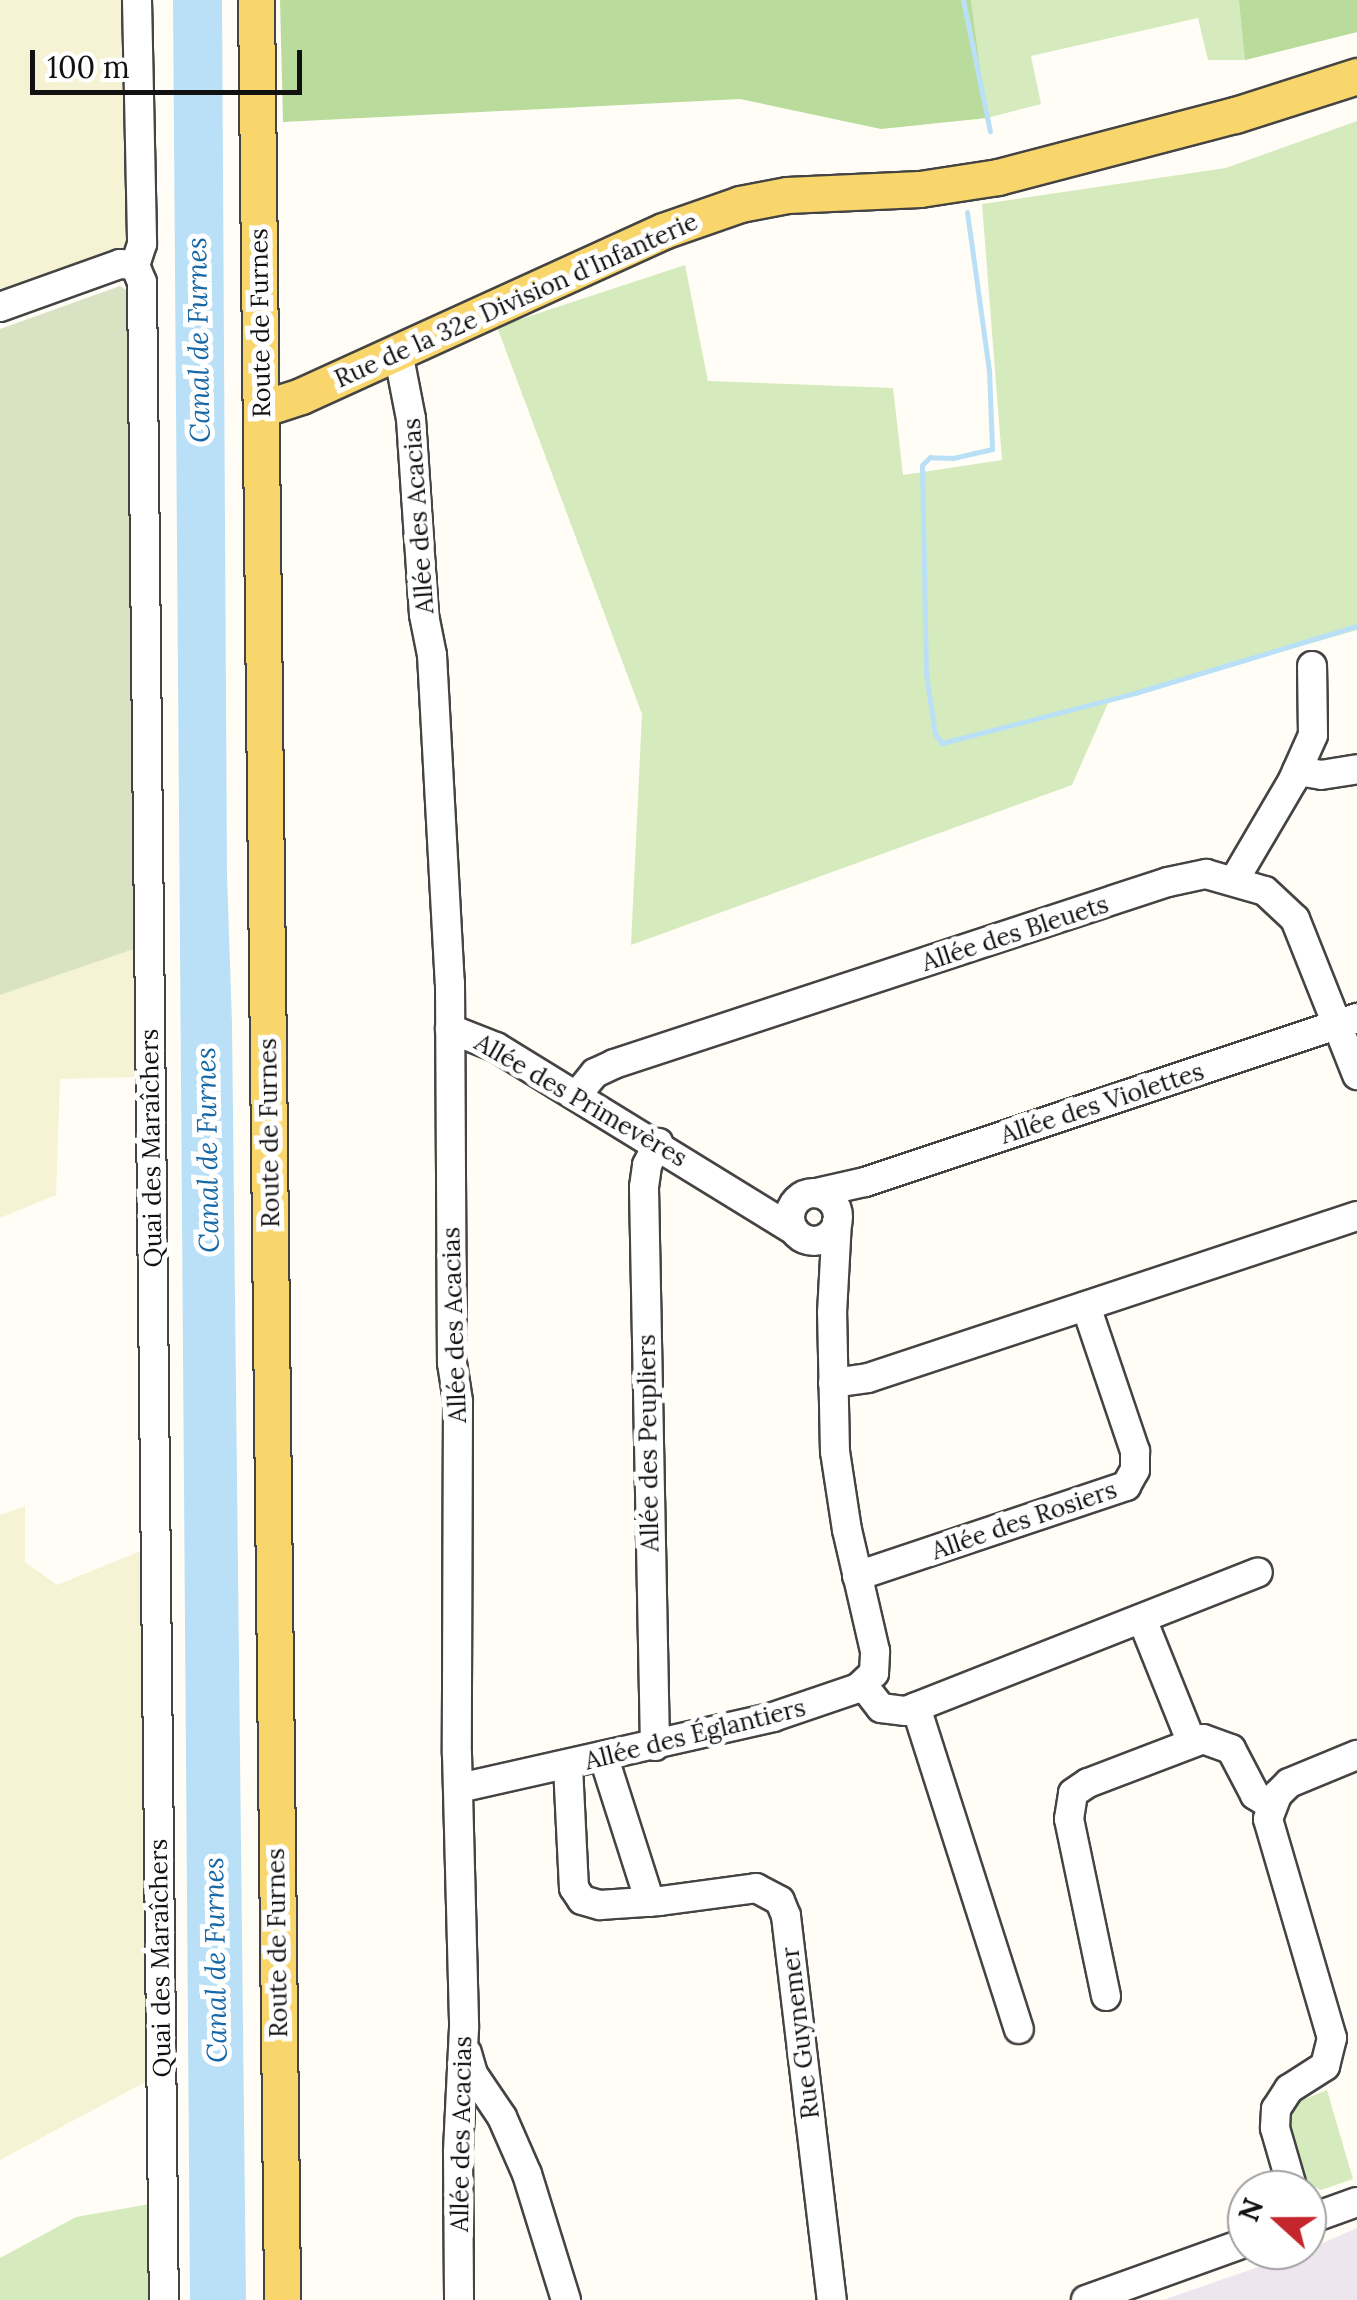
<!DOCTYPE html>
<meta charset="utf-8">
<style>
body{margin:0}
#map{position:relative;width:1357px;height:2300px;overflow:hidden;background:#fffdf5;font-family:Lora,serif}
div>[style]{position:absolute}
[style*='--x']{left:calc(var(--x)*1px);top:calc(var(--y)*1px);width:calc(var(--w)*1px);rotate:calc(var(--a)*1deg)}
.industrial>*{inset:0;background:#eee6ef}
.farmland>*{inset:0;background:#f6f3d4}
.green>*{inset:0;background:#d5ebbd}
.forest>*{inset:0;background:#b9dc9c}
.cemetery>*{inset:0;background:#d9e3c4}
.water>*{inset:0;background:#b9e0f7}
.stream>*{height:5px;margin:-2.5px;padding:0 2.5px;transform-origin:2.5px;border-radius:2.5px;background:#b9e0f7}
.roads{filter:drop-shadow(2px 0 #444) drop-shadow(-2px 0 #444) drop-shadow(0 2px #444) drop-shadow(0 -2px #444)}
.minor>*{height:28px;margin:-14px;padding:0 14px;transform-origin:14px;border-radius:14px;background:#fff}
.minor>.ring{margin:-14px;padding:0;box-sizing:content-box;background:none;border:28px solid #fff;border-radius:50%}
.major>*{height:35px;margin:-17.5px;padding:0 17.5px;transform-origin:17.5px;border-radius:17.5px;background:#f9d66b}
span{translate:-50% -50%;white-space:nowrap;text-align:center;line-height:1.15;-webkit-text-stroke:10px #fff;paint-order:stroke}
.street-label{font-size:25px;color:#111}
.water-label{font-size:28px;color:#1768a6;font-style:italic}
.north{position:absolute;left:1227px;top:2170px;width:100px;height:100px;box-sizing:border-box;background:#fff;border:2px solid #a0a0a0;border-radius:50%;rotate:291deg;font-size:28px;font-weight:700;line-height:40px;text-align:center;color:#111}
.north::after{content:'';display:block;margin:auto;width:35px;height:45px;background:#c4262e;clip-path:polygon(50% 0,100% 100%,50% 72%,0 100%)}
.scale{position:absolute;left:30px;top:50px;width:272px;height:45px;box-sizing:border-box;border:5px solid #111;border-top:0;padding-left:12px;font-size:30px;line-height:35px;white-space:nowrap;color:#111;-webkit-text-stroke:8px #fff;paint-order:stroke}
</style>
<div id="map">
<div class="industrial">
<div style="clip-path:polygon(1357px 2228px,1357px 2300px,1163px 2300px,1307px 2250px)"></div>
</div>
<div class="farmland">
<div style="clip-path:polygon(0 0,132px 0,135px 204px,125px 248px,0 294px)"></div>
<div style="clip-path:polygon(134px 949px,140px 1077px,60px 1079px,56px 1195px,0 1218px,0 995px)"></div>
<div style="clip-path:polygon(25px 1506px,25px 1562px,57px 1585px,141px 1551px,147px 2081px,0 2160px,0 1515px)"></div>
</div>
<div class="green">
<div style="clip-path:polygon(971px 0,1357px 0,1357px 32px,1245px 60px,1208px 60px,1198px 18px,1031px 56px,1041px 104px,987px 118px)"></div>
<div style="clip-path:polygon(1357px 121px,1357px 630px,1109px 701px,1072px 785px,631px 945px,642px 714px,497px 327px,685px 265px,708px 381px,893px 388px,903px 475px,1002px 460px,982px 204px,1226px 168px)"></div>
<div style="clip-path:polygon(1327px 2090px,1353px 2179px,1321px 2190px,1307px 2183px,1289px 2124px,1295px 2103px)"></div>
<div style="clip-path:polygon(150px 2204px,151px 2300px,0 2300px,0 2258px,76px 2217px)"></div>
</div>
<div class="forest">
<div style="clip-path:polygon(280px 0,971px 0,987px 118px,881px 129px,740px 99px,283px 122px)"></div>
<div style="clip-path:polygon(1239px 0,1357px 0,1357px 32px,1245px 60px)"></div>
</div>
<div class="cemetery">
<div style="clip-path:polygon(120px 286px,128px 291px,134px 949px,0 995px,0 329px)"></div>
</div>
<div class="water">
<div style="clip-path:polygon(173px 0,222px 0,227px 875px,232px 1024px,246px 2300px,190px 2300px)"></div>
</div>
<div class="stream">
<div style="--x:963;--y:0;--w:134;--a:78.4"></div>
<div style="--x:967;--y:212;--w:160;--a:82.1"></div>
<div style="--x:989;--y:370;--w:79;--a:87.8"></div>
<div style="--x:992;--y:449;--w:40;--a:167"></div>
<div style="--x:953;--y:458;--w:23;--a:-178"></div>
<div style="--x:930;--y:457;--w:11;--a:135"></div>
<div style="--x:922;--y:465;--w:209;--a:88.9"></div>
<div style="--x:926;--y:674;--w:61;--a:81.5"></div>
<div style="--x:935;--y:734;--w:11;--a:52"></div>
<div style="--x:942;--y:743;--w:199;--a:-14.5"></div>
<div style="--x:1135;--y:693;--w:232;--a:-16.8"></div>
</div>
<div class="roads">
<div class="minor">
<div style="--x:137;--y:0;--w:244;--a:88.8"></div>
<div style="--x:142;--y:244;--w:22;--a:108"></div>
<div style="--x:135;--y:265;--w:18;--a:68"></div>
<div style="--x:142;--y:282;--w:2018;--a:89.38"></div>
<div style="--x:0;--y:307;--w:127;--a:-19.7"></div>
<div style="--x:120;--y:264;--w:15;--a:4"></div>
<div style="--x:398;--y:352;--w:68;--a:79"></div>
<div style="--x:411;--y:419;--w:196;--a:86.2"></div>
<div style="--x:424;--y:615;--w:41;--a:78.7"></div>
<div style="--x:432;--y:655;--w:328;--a:86.9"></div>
<div style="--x:450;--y:983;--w:380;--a:89.7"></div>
<div style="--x:452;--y:1363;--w:39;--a:81"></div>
<div style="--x:458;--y:1402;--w:352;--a:90.2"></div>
<div style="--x:457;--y:1754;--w:274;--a:88.5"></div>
<div style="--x:464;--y:2028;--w:124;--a:92.8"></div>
<div style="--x:458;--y:2152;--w:148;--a:89.6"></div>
<div style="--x:1297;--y:771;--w:24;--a:9"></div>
<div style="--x:1321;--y:775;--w:36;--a:-9"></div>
<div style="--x:1235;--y:879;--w:115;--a:-59.6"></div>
<div style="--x:1293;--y:780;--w:49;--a:-66"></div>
<div style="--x:1313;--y:735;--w:69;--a:-90.8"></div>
<div style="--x:450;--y:1029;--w:49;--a:21.4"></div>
<div style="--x:496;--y:1047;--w:350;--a:31.6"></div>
<div style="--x:577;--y:1095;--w:28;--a:-51"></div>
<div style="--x:595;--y:1073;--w:21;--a:-25"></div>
<div style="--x:614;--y:1064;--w:583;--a:-18.19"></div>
<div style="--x:1168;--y:882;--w:39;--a:-12"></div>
<div style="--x:1206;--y:874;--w:61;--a:16.1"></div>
<div style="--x:1265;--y:891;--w:41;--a:43"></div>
<div style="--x:1295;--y:919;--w:168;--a:68.3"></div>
<div style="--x:816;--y:1193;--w:50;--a:-12.7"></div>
<div style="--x:865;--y:1182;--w:519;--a:-18.43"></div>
<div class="ring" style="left:790px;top:1193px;width:20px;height:20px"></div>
<div style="--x:833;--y:1383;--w:35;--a:-8"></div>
<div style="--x:868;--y:1378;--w:515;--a:-18.33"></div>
<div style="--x:857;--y:1576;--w:284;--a:-18.5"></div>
<div style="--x:1126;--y:1486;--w:18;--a:-61"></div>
<div style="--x:1135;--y:1470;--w:19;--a:-90"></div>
<div style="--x:1135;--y:1451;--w:153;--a:-108.7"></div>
<div style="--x:1142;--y:1619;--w:131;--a:68.1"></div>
<div style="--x:863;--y:1685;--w:29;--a:52"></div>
<div style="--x:881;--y:1708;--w:25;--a:7"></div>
<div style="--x:906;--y:1711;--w:378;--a:-21.5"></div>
<div style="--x:916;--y:1707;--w:338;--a:72.3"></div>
<div style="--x:655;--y:1746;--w:559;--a:-91.13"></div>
<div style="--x:644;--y:1187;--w:22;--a:-82"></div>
<div style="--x:647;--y:1165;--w:25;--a:-63"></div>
<div style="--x:604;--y:1758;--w:151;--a:72.3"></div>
<div style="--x:568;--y:1766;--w:122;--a:87.2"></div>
<div style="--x:574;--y:1888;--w:14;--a:56"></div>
<div style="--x:582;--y:1900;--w:19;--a:16"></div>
<div style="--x:600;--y:1905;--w:60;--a:-3.8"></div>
<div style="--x:660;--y:1901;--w:97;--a:-7.7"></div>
<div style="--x:756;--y:1888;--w:27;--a:28"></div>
<div style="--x:780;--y:1901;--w:16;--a:68"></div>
<div style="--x:786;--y:1916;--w:387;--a:83.2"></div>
<div style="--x:459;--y:1788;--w:322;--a:-12.7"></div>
<div style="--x:773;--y:1717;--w:90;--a:-18.8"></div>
<div style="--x:858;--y:1688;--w:22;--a:-43"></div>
<div style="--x:874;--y:1673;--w:22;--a:-87"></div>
<div style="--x:875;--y:1651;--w:124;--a:-103"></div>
<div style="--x:847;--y:1530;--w:79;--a:-98.7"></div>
<div style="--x:835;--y:1452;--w:139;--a:-91.2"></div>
<div style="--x:832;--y:1313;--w:91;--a:-86.9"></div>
<div style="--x:1106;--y:1996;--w:181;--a:-101.8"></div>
<div style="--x:1069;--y:1819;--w:26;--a:-81"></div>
<div style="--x:1073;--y:1793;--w:18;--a:-34"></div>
<div style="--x:1088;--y:1783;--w:123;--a:-20.9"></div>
<div style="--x:1203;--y:1739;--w:30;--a:20"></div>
<div style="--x:1231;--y:1749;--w:52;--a:62.4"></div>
<div style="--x:1255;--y:1795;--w:19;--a:32"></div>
<div style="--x:467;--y:2053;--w:22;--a:74"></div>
<div style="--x:473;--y:2074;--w:52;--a:56"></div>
<div style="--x:502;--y:2117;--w:62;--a:66.3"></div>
<div style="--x:527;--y:2174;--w:132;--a:72.8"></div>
<div style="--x:1293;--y:2190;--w:65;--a:-106.2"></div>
<div style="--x:1275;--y:2128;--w:19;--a:-87"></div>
<div style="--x:1276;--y:2109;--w:24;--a:-57"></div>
<div style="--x:1289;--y:2089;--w:43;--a:-32.6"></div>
<div style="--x:1325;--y:2066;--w:29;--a:-76"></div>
<div style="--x:1332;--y:2038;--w:228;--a:-106.3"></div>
<div style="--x:1268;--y:1819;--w:26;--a:-69"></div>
<div style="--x:1277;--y:1795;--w:17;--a:-45"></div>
<div style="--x:1289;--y:1783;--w:74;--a:-22.4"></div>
<div style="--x:1307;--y:2220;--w:53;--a:-19.8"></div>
<div style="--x:1086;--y:2300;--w:171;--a:-19.8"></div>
</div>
<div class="major">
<div style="--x:256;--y:0;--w:2300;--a:89.35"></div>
<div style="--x:261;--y:409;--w:42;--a:-18"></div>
<div style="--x:301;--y:396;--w:398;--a:-24.5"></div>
<div style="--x:663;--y:231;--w:82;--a:-19.3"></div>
<div style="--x:740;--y:204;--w:48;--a:-10.8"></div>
<div style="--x:787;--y:195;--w:133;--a:-2.6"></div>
<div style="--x:920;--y:189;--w:79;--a:-8.7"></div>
<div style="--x:998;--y:177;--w:245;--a:-14.7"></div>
<div style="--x:1235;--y:115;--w:128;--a:-17.7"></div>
</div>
</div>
<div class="street-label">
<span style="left:516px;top:300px;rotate:-24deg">Rue de la 32e Division d'Infanterie</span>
<span style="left:260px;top:323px;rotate:-91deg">Route de Furnes</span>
<span style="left:418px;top:516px;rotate:-94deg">Allée des Acacias</span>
<span style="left:1015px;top:933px;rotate:-18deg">Allée des Bleuets</span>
<span style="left:581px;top:1100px;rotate:30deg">Allée des Primevères</span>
<span style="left:1102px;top:1103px;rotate:-18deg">Allée des Violettes</span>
<span style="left:269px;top:1133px;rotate:-91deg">Route de Furnes</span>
<span style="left:151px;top:1148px;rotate:-91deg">Quai des Maraîchers</span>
<span style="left:454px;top:1325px;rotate:-92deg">Allée des Acacias</span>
<span style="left:648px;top:1443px;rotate:-91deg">Allée des Peupliers</span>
<span style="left:1024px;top:1520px;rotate:-19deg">Allée des Rosiers</span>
<span style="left:695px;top:1734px;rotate:-14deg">Allée des Églantiers</span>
<span style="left:277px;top:1943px;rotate:-91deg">Route de Furnes</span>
<span style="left:160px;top:1958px;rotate:-91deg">Quai des Maraîchers</span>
<span style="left:800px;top:2033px;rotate:-97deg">Rue Guynemer</span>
<span style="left:461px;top:2134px;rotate:-89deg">Allée des Acacias</span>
</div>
<div class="water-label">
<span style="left:198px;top:340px;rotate:-91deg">Canal de Furnes</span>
<span style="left:207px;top:1150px;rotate:-91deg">Canal de Furnes</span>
<span style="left:215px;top:1960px;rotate:-91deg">Canal de Furnes</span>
</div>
<div class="north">N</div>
<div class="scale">100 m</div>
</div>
